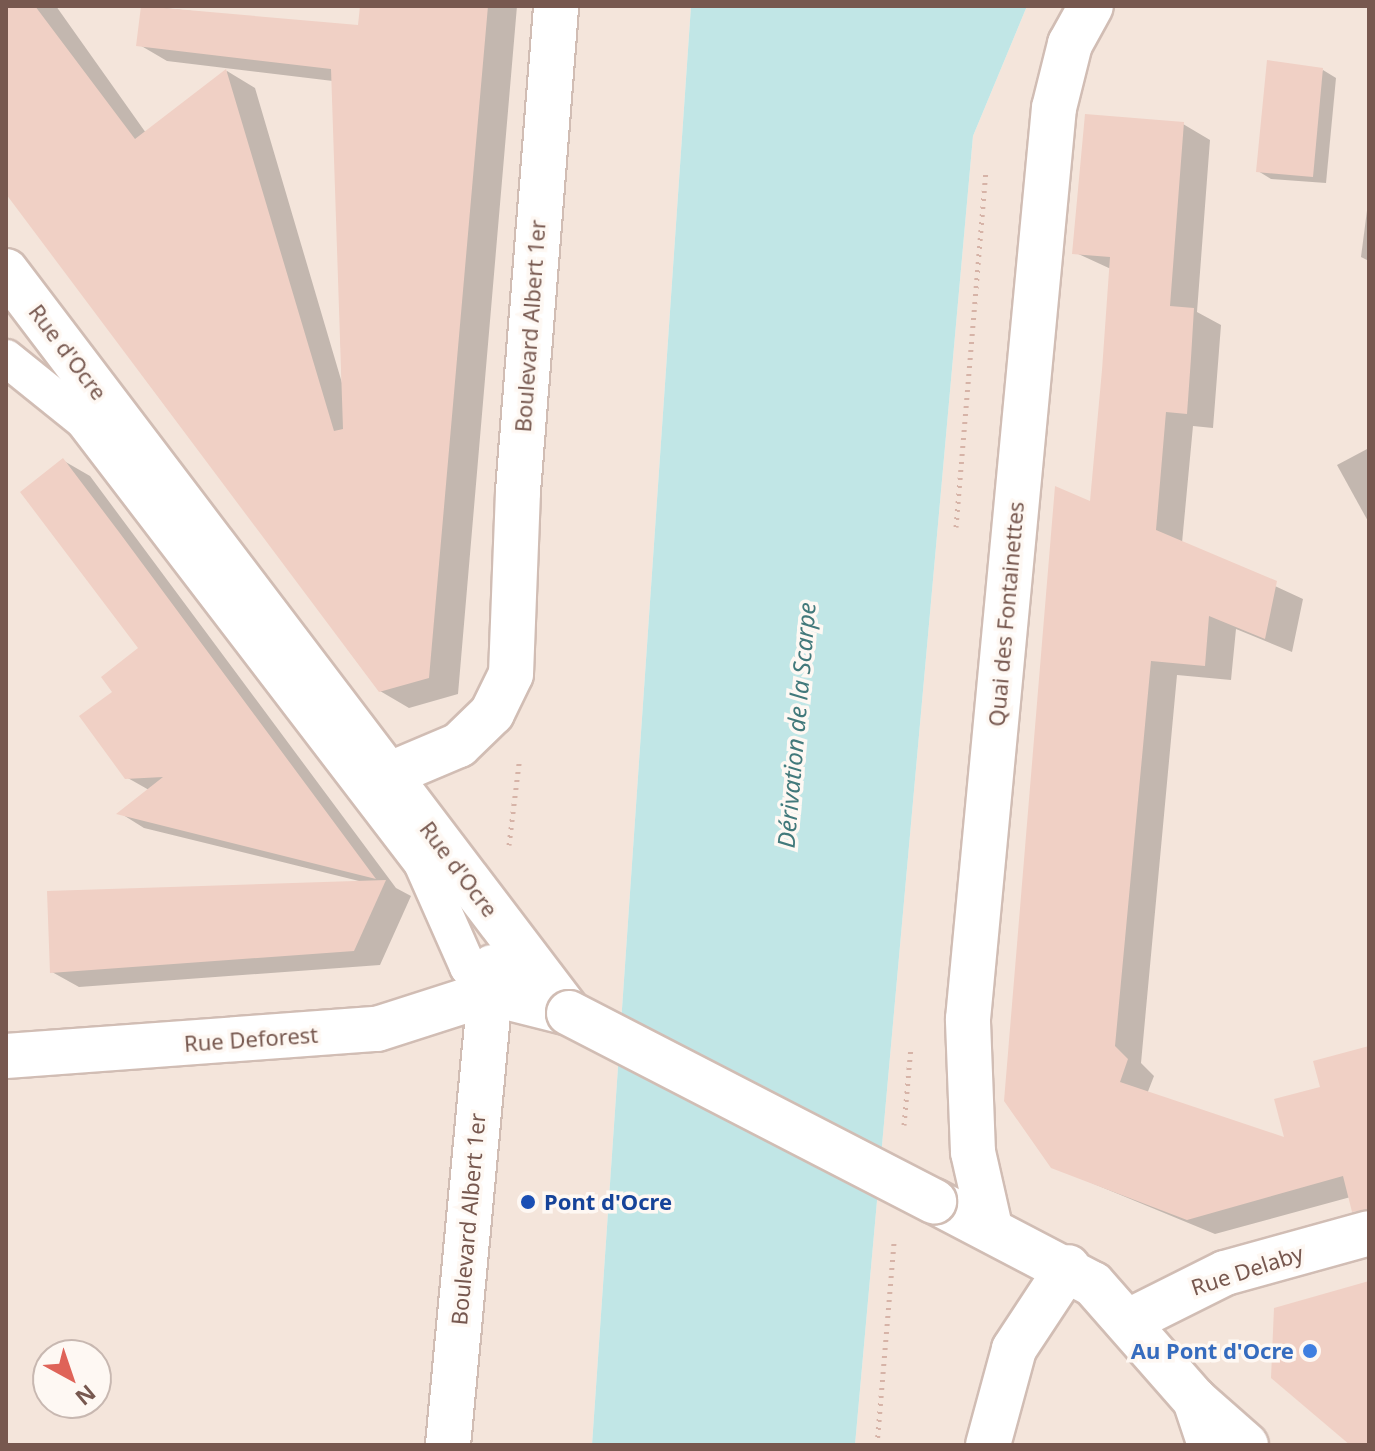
<!DOCTYPE html>
<meta charset="utf-8">
<style>
body{margin:0}
#map{position:relative;width:1375px;height:1451px;overflow:hidden;background:#fcf4ec;font-family:"Noto Sans",sans-serif}
div>[style]{position:absolute}
[style*='--x']{left:calc(var(--x)*1px);top:calc(var(--y)*1px);width:calc(var(--w)*1px);rotate:calc(var(--a)*1deg)}
.residential>*{inset:0;background:#f4e5db}
.water>*{inset:0;background:#c1e6e6}
.shadow>*{inset:0;background:#0003}
.building>*{inset:0;background:#f0d0c5}
.path>*{height:5px;margin-top:-2.5px;transform-origin:0;background:repeating-linear-gradient(90deg,#d6b3a7 0 2px,transparent 0 8px)}
.roads{filter:drop-shadow(2px 0 #d1bdb4) drop-shadow(-2px 0 #d1bdb4) drop-shadow(0 2px #d1bdb4) drop-shadow(0 -2px #d1bdb4)}
.service>*{height:36px;margin:-18px;padding:0 18px;transform-origin:18px;border-radius:18px;background:#fff}
.minor>*{height:44px;margin:-22px;padding:0 22px;transform-origin:22px;border-radius:22px;background:#fff}
.tertiary>*{height:44px;margin:-22px;padding:0 22px;transform-origin:22px;border-radius:22px;background:#fff}
.bridges{filter:drop-shadow(2px 0 #d1bdb4) drop-shadow(-2px 0 #d1bdb4) drop-shadow(0 2px #d1bdb4) drop-shadow(0 -2px #d1bdb4)}
.tertiary-bridge>*{height:44px;margin:-22px;padding:0 22px;transform-origin:22px;border-radius:22px;background:#fff}
.dots>*{width:22px;height:22px;translate:-50% -50%;box-sizing:border-box;border:4px solid #fef8f3;border-radius:50%}
span{translate:-50% -50%;white-space:nowrap;text-align:center;line-height:1.15;-webkit-text-stroke:7px #fef8f3;paint-order:stroke}
.street-label{font-size:22px;color:#77584f}
.transit-label{font-size:22px;color:#164399;font-weight:700}
.left{translate:0 -50%;text-align:left}
.shop-label{font-size:22px;color:#366cbe;font-weight:700}
.right{translate:-100% -50%;text-align:right}
.water-label{font-size:24px;color:#42797b;font-style:italic}
.frame{position:absolute;inset:0;border:8px solid #77584f;pointer-events:none}
.north{position:absolute;left:32px;top:1339px;width:80px;height:80px;box-sizing:border-box;background:#fef8f3;border:2px solid #c8b8b1;border-radius:50%;rotate:140deg;font-size:22px;font-weight:700;line-height:32px;text-align:center;color:#77584f}
.north::after{content:'';display:block;margin:auto;width:28px;height:36px;background:#df6358;clip-path:polygon(50% 0,100% 100%,50% 72%,0 100%)}
</style>
<div id="map">
<div class="residential">
<div style="clip-path:polygon(evenodd,6px 6px,691px 6px,592px 1445px,6px 1445px,6px 6px,48px 1355px,96px 1355px,96px 1403px,48px 1403px,48px 1355px)"></div>
<div style="clip-path:polygon(1027px 6px,1369px 6px,1369px 1445px,855px 1445px,973px 136px)"></div>
</div>
<div class="water">
<div style="clip-path:polygon(691px 6px,1027px 6px,973px 136px,855px 1445px,592px 1445px)"></div>
</div>
<div class="shadow">
<div style="clip-path:polygon(6px 6px,56px 6px,146px 133px,227px 71px,255px 88px,342px 383px,333px 81px,167px 61px,138px 44px,143px 6px,360px 28px,362px 6px,517px 6px,458px 694px,409px 708px,380px 691px,6px 139px)"></div>
<div style="clip-path:polygon(1323px 70px,1336px 78px,1326px 183px,1271px 179px,1258px 171px)"></div>
<div style="clip-path:polygon(1183px 124px,1210px 140px,1197px 312px,1221px 325px,1213px 428px,1193px 426px,1182px 543px,1303px 599px,1292px 652px,1236px 629px,1231px 680px,1177px 675px,1141px 1063px,1154px 1076px,1147px 1094px,1287px 1140px,1322px 1089px,1369px 1048px,1369px 1192px,1215px 1234px,1053px 1167px,1111px 269px,1074px 252px)"></div>
<div style="clip-path:polygon(1369px 195px,1369px 261px,1361px 257px)"></div>
<div style="clip-path:polygon(1369px 448px,1369px 523px,1337px 465px)"></div>
<div style="clip-path:polygon(64px 461px,90px 476px,396px 888px,411px 896px,380px 965px,79px 987px,52px 972px,359px 881px,144px 828px,120px 813px,149px 790px,126px 777px,115px 692px,141px 648px)"></div>
</div>
<div class="building">
<div style="clip-path:polygon(6px 6px,35px 6px,135px 139px,226px 69px,334px 431px,343px 429px,331px 69px,136px 46px,141px 6px,358px 25px,360px 6px,488px 6px,429px 678px,379px 692px,6px 194px)"></div>
<div style="clip-path:polygon(1267px 60px,1323px 68px,1313px 177px,1256px 172px)"></div>
<div style="clip-path:polygon(1085px 114px,1184px 122px,1170px 306px,1194px 308px,1191px 358px,1187px 414px,1166px 412px,1156px 530px,1277px 581px,1265px 639px,1209px 616px,1205px 666px,1151px 661px,1115px 1046px,1128px 1059px,1120px 1082px,1284px 1137px,1274px 1099px,1320px 1087px,1313px 1061px,1369px 1046px,1369px 1209px,1352px 1212px,1343px 1176px,1187px 1220px,1051px 1168px,1004px 1101px,1055px 486px,1090px 501px,1102px 370px,1110px 257px,1072px 254px)"></div>
<div style="clip-path:polygon(63px 458px,119px 532px,376px 879px,116px 814px,163px 777px,125px 779px,79px 716px,112px 692px,101px 677px,138px 648px,20px 492px)"></div>
<div style="clip-path:polygon(386px 880px,354px 951px,50px 973px,47px 891px)"></div>
<div style="clip-path:polygon(1369px 1281px,1369px 1445px,1350px 1445px,1271px 1378px,1274px 1308px)"></div>
</div>
<div class="path">
<div style="--x:956;--y:527;--w:356;--a:-85.2"></div>
<div style="--x:509;--y:845;--w:83;--a:-83"></div>
<div style="--x:904;--y:1125;--w:78;--a:-84.9"></div>
<div style="--x:877;--y:1445;--w:203;--a:-85.2"></div>
</div>
<div class="roads">
<div class="service">
<div style="--x:6;--y:358;--w:100;--a:38.9"></div>
<div style="--x:84;--y:421;--w:556;--a:52.59"></div>
<div style="--x:422;--y:863;--w:114;--a:66.1"></div>
<div style="--x:468;--y:967;--w:33;--a:51"></div>
</div>
<div class="minor">
<div style="--x:388;--y:775;--w:77;--a:-22.9"></div>
<div style="--x:459;--y:745;--w:46;--a:-44.1"></div>
<div style="--x:492;--y:713;--w:43;--a:-64"></div>
<div style="--x:511;--y:674;--w:183;--a:-87.8"></div>
<div style="--x:518;--y:491;--w:486;--a:-85.5"></div>
<div style="--x:990;--y:1227;--w:77;--a:-102.8"></div>
<div style="--x:973;--y:1152;--w:133;--a:-92.2"></div>
<div style="--x:968;--y:1019;--w:915;--a:-84.61"></div>
<div style="--x:1054;--y:108;--w:66;--a:-76"></div>
<div style="--x:1070;--y:44;--w:43;--a:-61.1"></div>
<div style="--x:1131;--y:1320;--w:105;--a:-26.6"></div>
<div style="--x:1225;--y:1273;--w:149;--a:-15.5"></div>
<div style="--x:1195;--y:1400;--w:68;--a:41.4"></div>
<div style="--x:988;--y:1445;--w:99;--a:-74.8"></div>
<div style="--x:1014;--y:1349;--w:98;--a:-56.6"></div>
</div>
<div class="tertiary">
<div style="--x:6;--y:271;--w:931;--a:52.81"></div>
<div style="--x:6;--y:1056;--w:372;--a:-4.2"></div>
<div style="--x:377;--y:1029;--w:118;--a:-17.8"></div>
<div style="--x:489;--y:993;--w:82;--a:14"></div>
<div style="--x:934;--y:1201;--w:179;--a:27.6"></div>
<div style="--x:1093;--y:1284;--w:154;--a:48.7"></div>
<div style="--x:1195;--y:1400;--w:47;--a:71.6"></div>
<div style="--x:448;--y:1445;--w:480;--a:-84.7"></div>
</div>
</div>
<div class="bridges">
<div class="tertiary-bridge">
<div style="--x:569;--y:1013;--w:411;--a:27.3"></div>
</div>
</div>
<div class="dots">
<div style="left:528px;top:1202px;background:#1a4fb4"></div>
<div style="left:1310px;top:1351px;background:#3f7fe0"></div>
</div>
<div class="street-label">
<span style="left:530px;top:326px;rotate:-86deg">Boulevard Albert 1er</span>
<span style="left:68px;top:352px;rotate:53deg">Rue d'Ocre</span>
<span style="left:1006px;top:614px;rotate:-85deg">Quai des Fontainettes</span>
<span style="left:459px;top:869px;rotate:53deg">Rue d'Ocre</span>
<span style="left:251px;top:1039px;rotate:-4deg">Rue Deforest</span>
<span style="left:468px;top:1219px;rotate:-85deg">Boulevard Albert 1er</span>
<span style="left:1247px;top:1270px;rotate:-18deg">Rue Delaby</span>
</div>
<div class="transit-label">
<span class="left" style="left:544px;top:1202px">Pont d'Ocre</span>
</div>
<div class="shop-label">
<span class="right" style="left:1294px;top:1351px">Au Pont d'Ocre</span>
</div>
<div class="water-label">
<span style="left:796px;top:725px;rotate:-85deg">Dérivation de la Scarpe</span>
</div>
<div class="frame"></div>
<div class="north">N</div>
</div>
